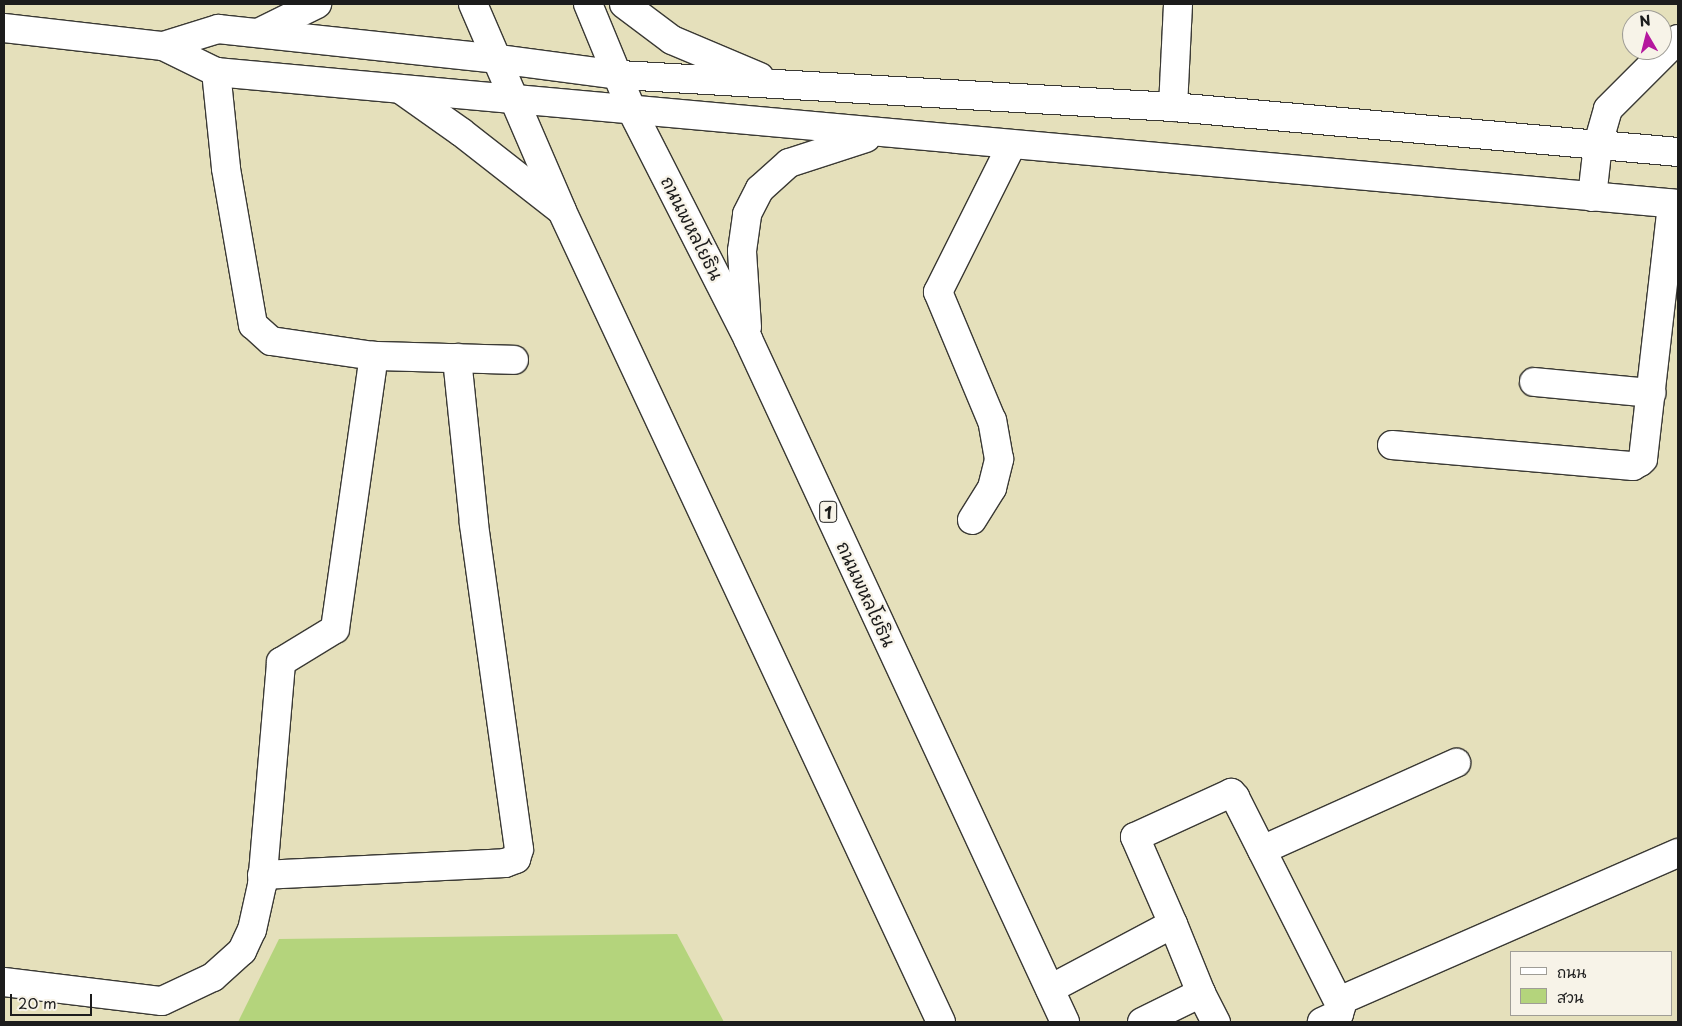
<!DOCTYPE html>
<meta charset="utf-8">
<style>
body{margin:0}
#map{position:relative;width:1682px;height:1026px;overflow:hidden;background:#e5e0bb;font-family:"Playpen Sans","Playpen Sans Thai",sans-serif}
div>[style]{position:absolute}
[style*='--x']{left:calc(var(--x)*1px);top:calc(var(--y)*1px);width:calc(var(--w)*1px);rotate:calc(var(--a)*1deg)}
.green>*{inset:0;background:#b4d47c}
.roads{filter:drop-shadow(1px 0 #3a3934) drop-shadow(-1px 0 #3a3934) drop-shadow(0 1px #3a3934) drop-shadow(0 -1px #3a3934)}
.minor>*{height:28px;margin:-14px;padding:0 14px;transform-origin:14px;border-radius:14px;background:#fff}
.major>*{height:28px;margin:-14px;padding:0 14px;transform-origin:14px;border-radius:14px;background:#fff}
span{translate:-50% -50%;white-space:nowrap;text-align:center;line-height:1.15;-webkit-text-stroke:4.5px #f7f3e8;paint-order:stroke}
.shield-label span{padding:1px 4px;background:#f7f3e8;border:1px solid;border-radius:4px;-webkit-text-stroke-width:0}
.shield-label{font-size:16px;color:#1c1c1c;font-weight:700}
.street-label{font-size:18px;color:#1c1c1c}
.frame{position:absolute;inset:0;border:5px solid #1c1c1c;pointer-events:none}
.legend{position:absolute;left:1510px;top:951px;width:162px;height:65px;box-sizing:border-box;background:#f7f3e8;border:1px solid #9f9d96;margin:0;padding:6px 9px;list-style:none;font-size:15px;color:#1c1c1c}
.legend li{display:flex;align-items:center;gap:10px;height:25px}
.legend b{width:25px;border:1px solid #9f9d96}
.north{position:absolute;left:1622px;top:10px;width:50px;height:50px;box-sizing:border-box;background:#f7f3e8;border:1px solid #9f9d96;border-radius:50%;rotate:352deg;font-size:14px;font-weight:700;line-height:20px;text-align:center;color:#1c1c1c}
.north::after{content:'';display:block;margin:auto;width:18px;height:22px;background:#b5179e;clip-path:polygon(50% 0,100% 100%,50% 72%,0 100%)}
.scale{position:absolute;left:10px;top:994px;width:82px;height:22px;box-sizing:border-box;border:2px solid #1c1c1c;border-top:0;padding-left:6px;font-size:15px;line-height:18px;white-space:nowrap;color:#1c1c1c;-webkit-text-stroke:4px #f7f3e8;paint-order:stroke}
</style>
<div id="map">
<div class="green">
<div style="clip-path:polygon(677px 934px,724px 1022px,238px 1022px,279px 939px)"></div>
</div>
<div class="roads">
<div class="minor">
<div style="--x:4;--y:28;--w:160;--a:6.5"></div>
<div style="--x:163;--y:46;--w:59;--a:26.1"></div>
<div style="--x:216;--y:72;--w:300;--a:5.2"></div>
<div style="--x:163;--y:46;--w:58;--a:-17.2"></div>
<div style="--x:218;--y:29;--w:282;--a:6.1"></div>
<div style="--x:1173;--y:107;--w:103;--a:-87.2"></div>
<div style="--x:1598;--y:144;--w:36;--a:-74"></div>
<div style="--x:1608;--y:109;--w:99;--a:-45"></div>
<div style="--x:374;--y:356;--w:140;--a:1.6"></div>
<div style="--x:1534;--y:382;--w:118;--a:5.4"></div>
<div style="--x:1392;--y:445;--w:242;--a:5"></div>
<div style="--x:1633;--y:466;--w:8;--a:-30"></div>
<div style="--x:1640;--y:462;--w:4;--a:-45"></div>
<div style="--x:1643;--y:459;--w:257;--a:-83.5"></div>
<div style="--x:972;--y:520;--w:38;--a:-58"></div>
<div style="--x:992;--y:488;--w:30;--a:-76"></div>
<div style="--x:999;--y:459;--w:39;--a:-100"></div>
<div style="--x:992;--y:421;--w:140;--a:-112.7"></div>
<div style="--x:938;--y:292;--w:163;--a:-63.4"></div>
<div style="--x:1262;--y:850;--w:213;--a:-24.2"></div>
<div style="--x:262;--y:875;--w:243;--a:-2.8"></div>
<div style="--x:505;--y:863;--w:12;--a:-20"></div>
<div style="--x:516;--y:859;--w:10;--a:-73"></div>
<div style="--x:519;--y:849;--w:329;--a:-97.9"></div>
<div style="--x:474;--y:523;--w:166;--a:-95.9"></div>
<div style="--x:1173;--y:924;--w:74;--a:67.9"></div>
<div style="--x:4;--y:982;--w:159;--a:6.9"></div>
<div style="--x:162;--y:1001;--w:56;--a:-25.2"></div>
<div style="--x:213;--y:977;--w:39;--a:-42"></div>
<div style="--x:242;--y:951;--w:23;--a:-65"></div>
<div style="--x:252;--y:930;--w:46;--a:-77.5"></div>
<div style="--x:262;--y:885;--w:224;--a:-85.1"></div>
<div style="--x:281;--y:662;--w:63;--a:-31.4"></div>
<div style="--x:335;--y:629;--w:276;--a:-81.9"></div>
<div style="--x:374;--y:356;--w:104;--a:-171.7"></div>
<div style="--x:271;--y:341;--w:24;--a:-138"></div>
<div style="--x:253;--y:325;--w:159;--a:-99.8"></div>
<div style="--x:226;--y:168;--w:97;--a:-95.9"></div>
<div style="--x:1050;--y:989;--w:139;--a:-27.9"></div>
<div style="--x:1173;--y:924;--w:95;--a:-113.6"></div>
<div style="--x:1135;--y:837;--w:106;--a:-24.6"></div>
<div style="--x:1231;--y:793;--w:6;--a:45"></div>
<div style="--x:1235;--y:797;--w:235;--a:63.2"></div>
<div style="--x:1341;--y:1007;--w:7;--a:106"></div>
<div style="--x:1339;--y:1014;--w:19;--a:155"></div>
<div style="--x:1339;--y:1001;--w:370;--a:-23.6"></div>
<div style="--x:1142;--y:1022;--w:66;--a:-26.2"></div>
<div style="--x:1201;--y:993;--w:33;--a:63"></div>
</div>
<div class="major">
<div style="--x:473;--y:4;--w:225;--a:66.7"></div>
<div style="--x:562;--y:211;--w:895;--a:64.95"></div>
<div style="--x:588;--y:4;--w:116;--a:67.6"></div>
<div style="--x:632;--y:111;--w:256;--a:63"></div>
<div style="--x:748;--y:339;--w:753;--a:65.1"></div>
<div style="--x:624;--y:4;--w:60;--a:36.9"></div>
<div style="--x:672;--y:40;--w:95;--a:22.8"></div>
<div style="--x:258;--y:33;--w:66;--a:-26.2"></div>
<div style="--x:498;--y:59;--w:123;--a:7.5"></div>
<div style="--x:620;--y:75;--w:554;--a:3.31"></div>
<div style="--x:1173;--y:107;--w:507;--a:5.09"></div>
<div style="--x:403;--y:91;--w:71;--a:35.3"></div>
<div style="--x:461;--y:132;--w:127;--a:38"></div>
<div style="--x:515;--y:99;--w:1168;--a:5.16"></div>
<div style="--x:1592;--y:197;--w:53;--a:-83.5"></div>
<div style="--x:747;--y:327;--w:76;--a:-93.8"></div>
<div style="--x:742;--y:251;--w:37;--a:-82"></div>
<div style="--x:747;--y:214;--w:28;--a:-63"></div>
<div style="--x:760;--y:189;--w:39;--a:-42"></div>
<div style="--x:789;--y:163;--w:81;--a:-18"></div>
</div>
</div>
<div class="shield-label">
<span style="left:828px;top:512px">1</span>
</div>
<div class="street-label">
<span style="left:692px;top:228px;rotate:63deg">ถนนพหลโยธิน</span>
<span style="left:866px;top:594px;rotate:65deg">ถนนพหลโยธิน</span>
</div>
<div class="frame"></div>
<ul class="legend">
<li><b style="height:6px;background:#fff"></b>ถนน</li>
<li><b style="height:14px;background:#b4d47c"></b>สวน</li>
</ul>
<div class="north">N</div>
<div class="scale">20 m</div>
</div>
